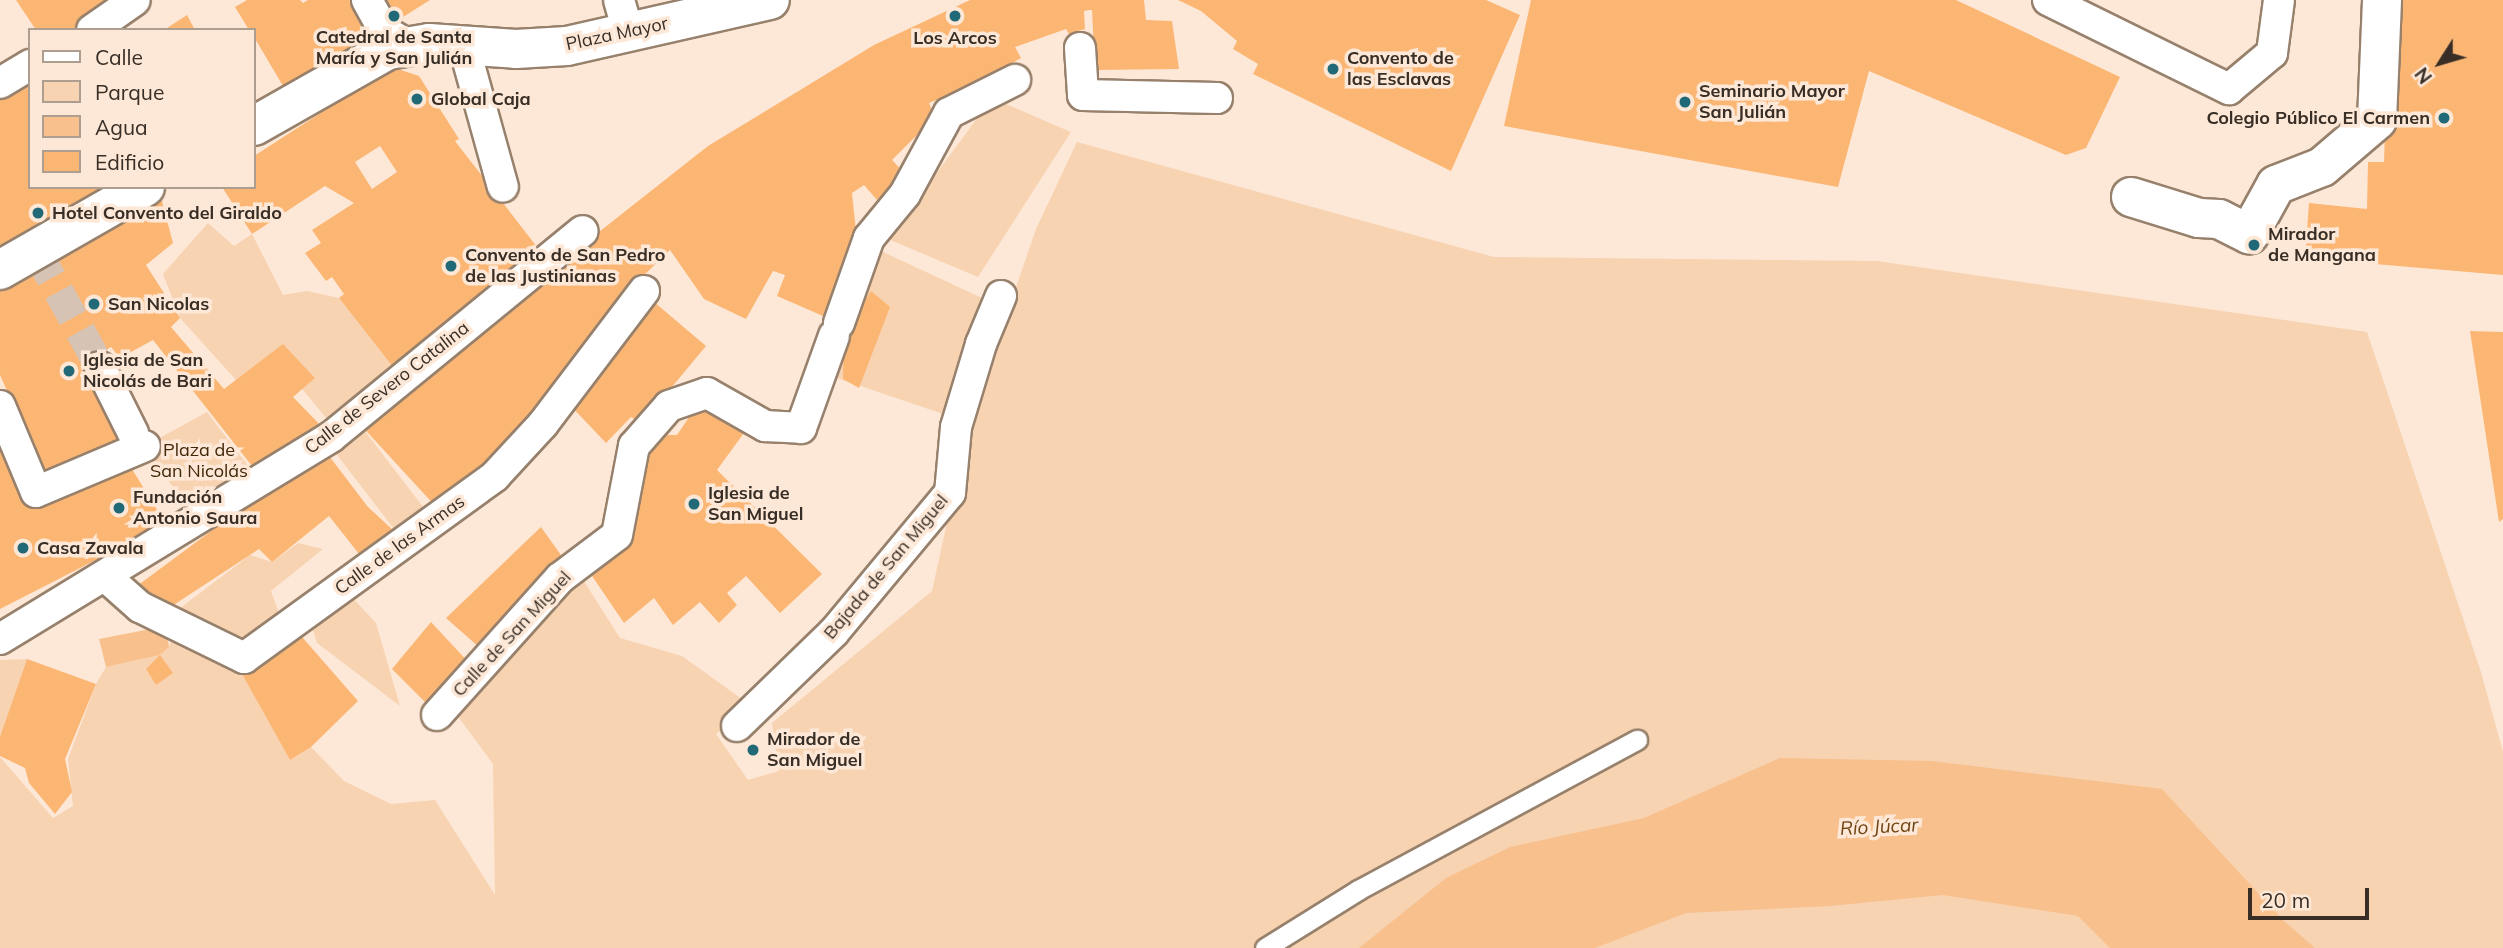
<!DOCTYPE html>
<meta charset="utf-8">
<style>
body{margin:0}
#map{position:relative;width:2503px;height:948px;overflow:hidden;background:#fde8d7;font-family:Mulish,sans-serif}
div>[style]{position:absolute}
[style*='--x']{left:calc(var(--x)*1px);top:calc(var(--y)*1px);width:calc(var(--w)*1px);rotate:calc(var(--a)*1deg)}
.green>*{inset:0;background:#f7d3b2}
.water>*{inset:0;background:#f8c08d}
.building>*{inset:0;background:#fcb674}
.pedestrian-tunnel>*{height:30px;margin-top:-15px;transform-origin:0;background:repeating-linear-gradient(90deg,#d6c3b4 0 30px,transparent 0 45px)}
.roads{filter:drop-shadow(2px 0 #97816c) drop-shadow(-2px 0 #97816c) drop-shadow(0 2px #97816c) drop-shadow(0 -2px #97816c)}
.service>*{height:19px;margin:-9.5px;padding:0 9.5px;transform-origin:9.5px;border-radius:9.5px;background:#fff}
.pedestrian>*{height:30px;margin:-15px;padding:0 15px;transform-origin:15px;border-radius:15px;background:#fff}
.minor>*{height:38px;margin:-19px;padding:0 19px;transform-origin:19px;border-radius:19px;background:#fff}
.tertiary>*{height:38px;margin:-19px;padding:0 19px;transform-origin:19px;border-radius:19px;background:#fff}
.dots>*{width:19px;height:19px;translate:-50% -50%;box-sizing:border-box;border:4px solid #fde8d7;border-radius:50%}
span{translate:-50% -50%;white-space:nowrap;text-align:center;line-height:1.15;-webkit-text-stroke:7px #fde8d7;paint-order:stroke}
.street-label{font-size:18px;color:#382e26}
.poi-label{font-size:18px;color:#382e26;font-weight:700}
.left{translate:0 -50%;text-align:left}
.right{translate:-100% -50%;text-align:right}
.park-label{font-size:18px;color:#412608}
.water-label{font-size:19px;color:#724514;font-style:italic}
.legend{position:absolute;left:28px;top:28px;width:228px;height:161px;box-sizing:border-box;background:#fde8d7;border:2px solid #ae9e90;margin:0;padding:9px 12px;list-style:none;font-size:21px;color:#382e26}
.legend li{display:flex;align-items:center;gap:14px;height:35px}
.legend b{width:35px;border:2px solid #ae9e90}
.north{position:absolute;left:2405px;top:28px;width:70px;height:70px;-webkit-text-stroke:5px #fde8d7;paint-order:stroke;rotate:233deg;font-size:19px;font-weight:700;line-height:28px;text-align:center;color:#382e26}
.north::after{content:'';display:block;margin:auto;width:24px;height:32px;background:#382e26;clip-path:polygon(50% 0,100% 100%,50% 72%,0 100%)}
.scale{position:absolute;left:2248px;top:888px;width:121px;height:32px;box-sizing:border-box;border:4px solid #382e26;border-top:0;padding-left:9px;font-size:21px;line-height:24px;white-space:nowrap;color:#382e26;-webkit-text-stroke:5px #fde8d7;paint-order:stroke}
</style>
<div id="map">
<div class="green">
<div style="clip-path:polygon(992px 98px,1071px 132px,978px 277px,888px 239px)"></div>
<div style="clip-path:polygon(1077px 142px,1494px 257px,1877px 261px,2367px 332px,2481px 672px,2503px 752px,2503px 948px,0 948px,0 757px,53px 818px,73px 806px,68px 759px,96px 684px,106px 667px,160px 655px,169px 647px,177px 628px,235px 658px,290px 760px,311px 747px,344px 781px,391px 804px,435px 800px,495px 895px,493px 764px,451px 707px,575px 567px,620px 638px,682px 656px,753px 707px,716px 734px,748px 780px,779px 771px,772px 723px,932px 591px,968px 427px,1036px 229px)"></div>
<div style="clip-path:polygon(208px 223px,234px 246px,252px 234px,283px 295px,307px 291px,339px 298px,393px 367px,327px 419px,302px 389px,314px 377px,283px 345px,236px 380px,180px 318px,163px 274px)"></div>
<div style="clip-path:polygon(881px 251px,982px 298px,949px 416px,828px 375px)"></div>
<div style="clip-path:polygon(207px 412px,255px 475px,191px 514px,145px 446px)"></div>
<div style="clip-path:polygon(358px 422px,433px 520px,404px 542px,331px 447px)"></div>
<div style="clip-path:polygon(298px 543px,323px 549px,271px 591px,281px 619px,251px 639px,223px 641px,175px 612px,250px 555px,272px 562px)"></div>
<div style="clip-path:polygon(349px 594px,376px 623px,400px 706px,317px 643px,312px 627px)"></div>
<div style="clip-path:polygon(27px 659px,0 738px,0 660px)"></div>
</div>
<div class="water">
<div style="clip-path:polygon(166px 626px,169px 647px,160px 655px,106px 667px,99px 639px)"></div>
<div style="clip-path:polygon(1780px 758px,1932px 761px,2162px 789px,2285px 922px,2315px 948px,2110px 948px,2078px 916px,1943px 895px,1830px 906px,1686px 913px,1595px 948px,1359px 948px,1446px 878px,1510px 847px,1644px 818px)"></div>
</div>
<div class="building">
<div style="clip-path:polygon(16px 0,123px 0,80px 30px,36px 30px)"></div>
<div style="clip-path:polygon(247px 0,300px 0,303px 3px,308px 0,359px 0,383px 37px,286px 91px,254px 37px,254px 30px,249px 30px,235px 7px)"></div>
<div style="clip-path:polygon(380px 0,430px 0,403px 17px,401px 28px,382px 19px)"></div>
<div style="clip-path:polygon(970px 0,1144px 0,1146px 20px,1172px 21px,1179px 69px,1095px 70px,1092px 10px,1089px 10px,1084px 11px,1085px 29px,1069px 34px,1066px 29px,1015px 47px,1021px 58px,974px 85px,929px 103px,935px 117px,892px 160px,905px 174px,877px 200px,864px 185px,852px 193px,857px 241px,830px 319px,777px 296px,785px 275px,773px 271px,746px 319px,704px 299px,670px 250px,639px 280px,510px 449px,438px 509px,358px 422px,708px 146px,874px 45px)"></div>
<div style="clip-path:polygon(1178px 0,1486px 0,1520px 15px,1451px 171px,1253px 74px,1258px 64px,1233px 49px,1237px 41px,1201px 11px)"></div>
<div style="clip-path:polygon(1531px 0,1956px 0,2120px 77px,2086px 148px,2066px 155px,1869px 71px,1838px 187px,1504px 126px)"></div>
<div style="clip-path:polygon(2389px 0,2503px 0,2503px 275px,2305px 258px,2309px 203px,2367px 209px,2368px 162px,2384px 162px)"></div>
<div style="clip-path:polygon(187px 15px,195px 30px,164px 30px)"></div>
<div style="clip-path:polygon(evenodd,392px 67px,419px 76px,459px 139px,455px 141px,544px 256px,393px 367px,339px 298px,344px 294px,332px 277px,326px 281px,305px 253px,321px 243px,312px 230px,354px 203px,325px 186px,252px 234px,222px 187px,254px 187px,254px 156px,392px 67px,380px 146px,397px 172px,372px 189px,355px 162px,380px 146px)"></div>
<div style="clip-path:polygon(30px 70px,30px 187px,108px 187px,0 248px,0 89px)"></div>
<div style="clip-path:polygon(159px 190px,173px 243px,146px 265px,180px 318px,171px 327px,224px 389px,283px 344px,315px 378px,293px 397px,328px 433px,260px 476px,153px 340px,120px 358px,111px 347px,81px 364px,129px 448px,47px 481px,0 375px,0 281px)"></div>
<div style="clip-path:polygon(871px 291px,890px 307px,859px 388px,843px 379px,844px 334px)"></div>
<div style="clip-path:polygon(647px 296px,706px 346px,651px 412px,638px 421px,631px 417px,606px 443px,568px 403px)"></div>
<div style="clip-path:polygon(2470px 331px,2503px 332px,2503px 519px,2499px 522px)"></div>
<div style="clip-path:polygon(698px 404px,749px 426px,717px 470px,822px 574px,780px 613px,746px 576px,727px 593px,737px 605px,719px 623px,700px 602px,673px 625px,654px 598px,624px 623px,586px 567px,658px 435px,677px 435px)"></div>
<div style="clip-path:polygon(0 445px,11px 473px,17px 470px,29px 504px,51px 504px,127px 461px,166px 524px,0 609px)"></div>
<div style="clip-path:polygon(323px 448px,368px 507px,393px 530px,363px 559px,329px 516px,272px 562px,259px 549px,169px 608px,148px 602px,137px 586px)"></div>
<div style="clip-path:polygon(541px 527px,563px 558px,514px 605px,480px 648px,446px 618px)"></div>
<div style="clip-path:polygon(431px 622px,471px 665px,432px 709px,392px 669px)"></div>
<div style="clip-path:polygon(296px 630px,358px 701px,311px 747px,290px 760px,236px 663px)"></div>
<div style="clip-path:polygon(160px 655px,173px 673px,156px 685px,146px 669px)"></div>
<div style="clip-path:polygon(27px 659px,96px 684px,65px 759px,72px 792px,55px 814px,29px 783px,25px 768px,0 756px,0 737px)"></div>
</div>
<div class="pedestrian-tunnel">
<div style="--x:37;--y:252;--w:131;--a:61.3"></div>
</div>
<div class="roads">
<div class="service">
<div style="--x:1265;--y:948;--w:110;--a:-31.9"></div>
<div style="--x:1358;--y:890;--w:317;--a:-28.3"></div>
</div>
<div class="pedestrian">
<div style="--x:367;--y:0;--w:35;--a:61"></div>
<div style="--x:384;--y:31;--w:30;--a:30"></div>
<div style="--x:619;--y:0;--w:32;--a:74"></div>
<div style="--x:2048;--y:0;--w:202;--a:26.2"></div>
<div style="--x:2229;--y:89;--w:56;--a:-39.9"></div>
<div style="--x:2272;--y:53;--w:53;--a:-82.5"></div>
<div style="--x:92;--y:30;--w:52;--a:-34.9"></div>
<div style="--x:463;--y:43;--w:149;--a:74.5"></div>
<div style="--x:1080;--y:48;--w:47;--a:86.3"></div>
<div style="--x:1083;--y:95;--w:134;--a:1.3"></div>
<div style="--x:0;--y:83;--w:35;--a:-31"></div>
<div style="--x:839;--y:323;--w:90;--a:-70.6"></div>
<div style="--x:869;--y:238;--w:57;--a:-50.7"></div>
<div style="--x:905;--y:194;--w:92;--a:-61.5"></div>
<div style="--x:949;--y:113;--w:74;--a:-26.6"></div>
<div style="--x:100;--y:367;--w:74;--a:63.4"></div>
<div style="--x:0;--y:406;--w:93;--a:67.3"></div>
<div style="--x:36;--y:492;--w:118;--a:-22.9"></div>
<div style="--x:105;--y:576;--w:47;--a:41.5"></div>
<div style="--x:140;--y:607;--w:116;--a:26.1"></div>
<div style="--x:244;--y:658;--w:310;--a:-35.9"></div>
<div style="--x:495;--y:476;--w:71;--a:-47.3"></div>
<div style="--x:543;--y:424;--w:167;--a:-52.8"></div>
<div style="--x:0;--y:639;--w:388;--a:-31.4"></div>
<div style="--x:331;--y:437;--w:325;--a:-39.3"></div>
<div style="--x:437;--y:715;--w:184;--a:-48.1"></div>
<div style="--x:560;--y:578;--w:71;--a:-37"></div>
<div style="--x:617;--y:535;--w:91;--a:-79.2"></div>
<div style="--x:634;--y:446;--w:53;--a:-48.8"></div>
<div style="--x:669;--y:406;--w:40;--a:-18.9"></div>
<div style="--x:707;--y:393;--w:67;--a:29.6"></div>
<div style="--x:765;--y:426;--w:36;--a:3"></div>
<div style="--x:801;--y:428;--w:98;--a:-70.3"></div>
<div style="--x:737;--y:726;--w:135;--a:-44.1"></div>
<div style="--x:834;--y:632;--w:181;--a:-50.2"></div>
<div style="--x:950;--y:493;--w:66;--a:-84.8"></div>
<div style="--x:956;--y:427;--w:87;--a:-73.2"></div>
<div style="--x:981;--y:344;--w:52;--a:-67.4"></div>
</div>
<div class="minor">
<div style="--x:2131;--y:197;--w:71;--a:17.2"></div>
<div style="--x:2199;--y:218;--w:20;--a:3"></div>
<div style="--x:2219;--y:219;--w:34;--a:27"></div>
<div style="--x:2249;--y:234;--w:56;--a:-61.1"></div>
<div style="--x:2276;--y:185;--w:49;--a:-21.4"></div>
<div style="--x:2322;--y:167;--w:72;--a:-40.5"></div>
<div style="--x:2377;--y:120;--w:120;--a:-87.6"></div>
</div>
<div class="tertiary">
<div style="--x:254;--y:126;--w:154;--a:-29.6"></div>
<div style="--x:388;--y:50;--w:42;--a:-9.7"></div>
<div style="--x:429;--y:43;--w:87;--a:3.9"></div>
<div style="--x:516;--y:49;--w:51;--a:-3.4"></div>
<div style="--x:567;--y:46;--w:208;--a:-12.8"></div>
<div style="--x:0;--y:270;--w:167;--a:-29.8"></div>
</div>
</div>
<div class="dots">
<div style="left:394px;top:16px;background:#226978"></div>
<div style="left:955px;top:16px;background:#226978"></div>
<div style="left:1333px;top:69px;background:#226978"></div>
<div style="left:417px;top:99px;background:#226978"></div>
<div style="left:1685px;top:102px;background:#226978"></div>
<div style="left:2444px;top:118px;background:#226978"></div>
<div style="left:38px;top:213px;background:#226978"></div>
<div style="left:2254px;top:245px;background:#226978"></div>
<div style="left:451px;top:266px;background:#226978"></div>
<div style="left:94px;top:304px;background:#226978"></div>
<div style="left:69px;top:371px;background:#226978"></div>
<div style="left:694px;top:504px;background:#226978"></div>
<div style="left:119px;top:508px;background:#226978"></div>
<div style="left:23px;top:548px;background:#226978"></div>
<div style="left:753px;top:750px;background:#226978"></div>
</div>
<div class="street-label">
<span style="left:617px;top:34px;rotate:-12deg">Plaza Mayor</span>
<span style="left:387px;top:388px;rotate:-38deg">Calle de Severo Catalina</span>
<span style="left:400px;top:545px;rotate:-36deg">Calle de las Armas</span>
<span style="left:886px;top:567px;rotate:-50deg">Bajada de San Miguel</span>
<span style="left:512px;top:634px;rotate:-47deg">Calle de San Miguel</span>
</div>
<div class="poi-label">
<span style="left:394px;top:48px">Catedral de Santa<br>María y San Julián</span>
<span style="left:955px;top:38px">Los Arcos</span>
<span class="left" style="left:1347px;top:69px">Convento de<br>las Esclavas</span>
<span class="left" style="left:1699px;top:102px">Seminario Mayor<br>San Julián</span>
<span class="left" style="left:431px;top:99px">Global Caja</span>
<span class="right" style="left:2430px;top:118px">Colegio Público El Carmen</span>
<span class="left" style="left:52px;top:213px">Hotel Convento del Giraldo</span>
<span class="left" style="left:2268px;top:245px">Mirador<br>de Mangana</span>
<span class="left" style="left:465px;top:266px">Convento de San Pedro<br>de las Justinianas</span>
<span class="left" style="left:108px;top:304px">San Nicolas</span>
<span class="left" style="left:83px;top:371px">Iglesia de San<br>Nicolás de Bari</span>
<span class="left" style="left:708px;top:504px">Iglesia de<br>San Miguel</span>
<span class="left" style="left:133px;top:508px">Fundación<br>Antonio Saura</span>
<span class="left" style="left:37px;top:548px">Casa Zavala</span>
<span class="left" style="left:767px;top:750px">Mirador de<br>San Miguel</span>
</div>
<div class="park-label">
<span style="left:199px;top:461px">Plaza de<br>San Nicolás</span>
</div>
<div class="water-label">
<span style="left:1879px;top:827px;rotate:-3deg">Río Júcar</span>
</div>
<ul class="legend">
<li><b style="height:9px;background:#fff"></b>Calle</li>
<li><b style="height:19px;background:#f7d3b2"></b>Parque</li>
<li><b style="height:19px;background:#f8c08d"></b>Agua</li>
<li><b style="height:19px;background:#fcb674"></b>Edificio</li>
</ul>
<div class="north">N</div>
<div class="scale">20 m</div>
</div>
